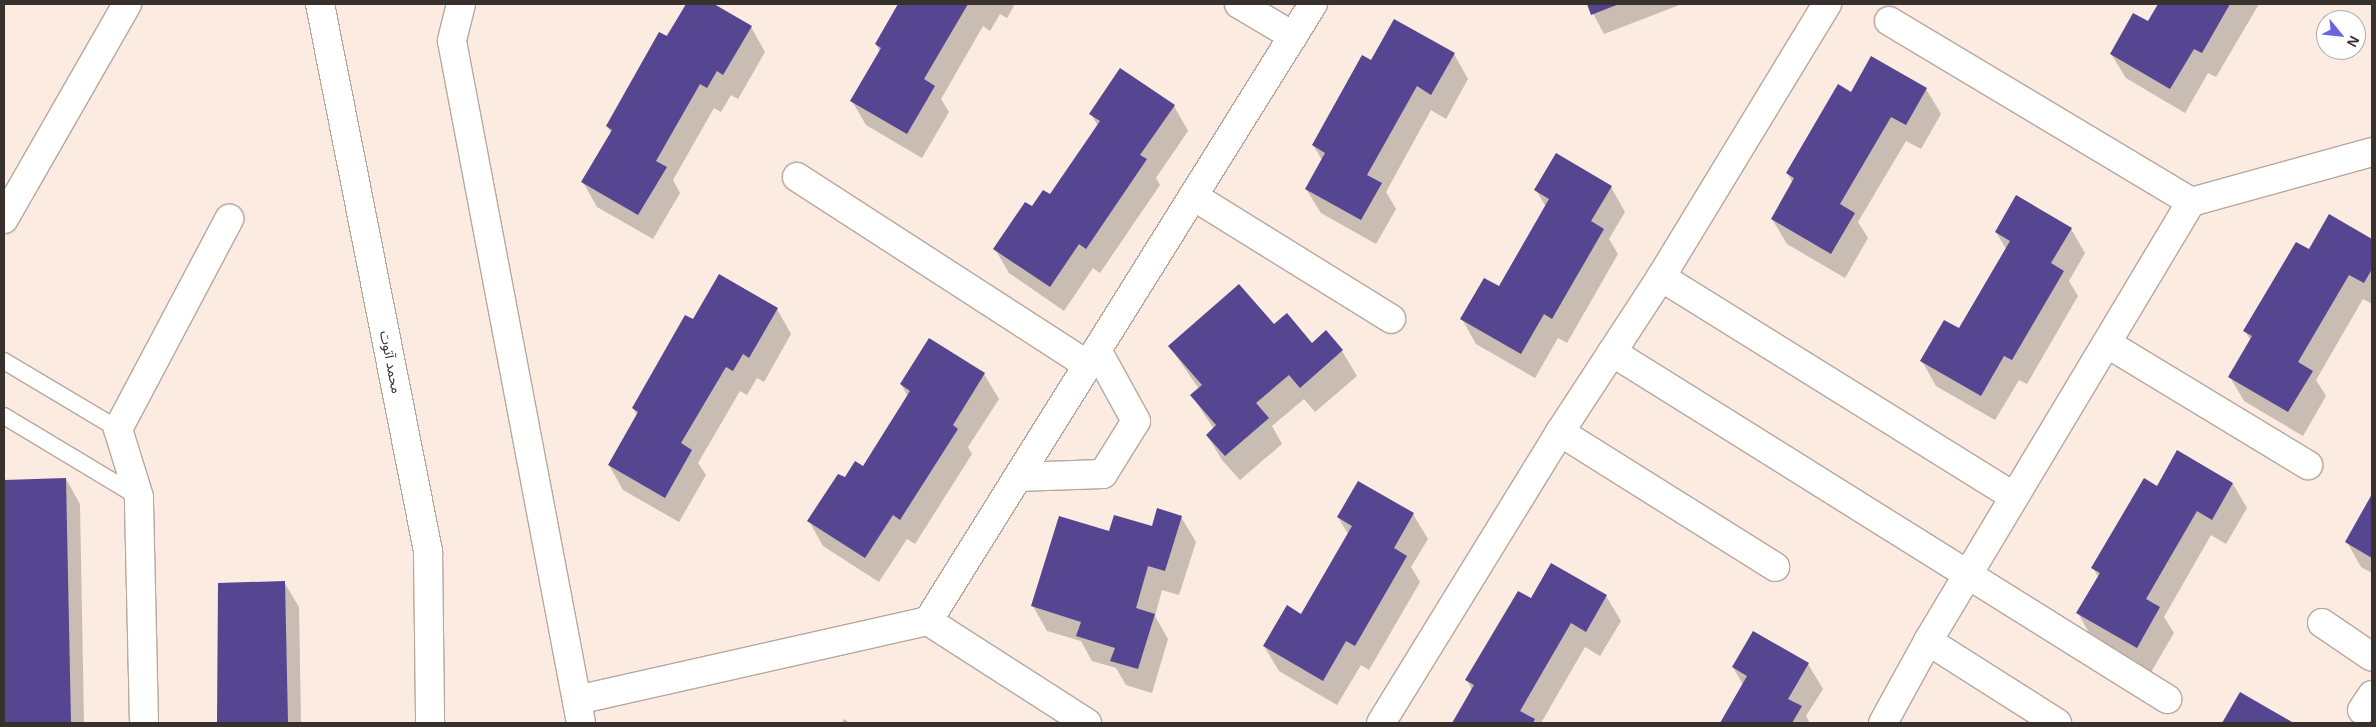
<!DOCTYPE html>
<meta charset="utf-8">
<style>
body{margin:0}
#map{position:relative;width:2376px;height:727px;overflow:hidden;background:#fbebe0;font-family:Arial,"Noto Sans Arabic",sans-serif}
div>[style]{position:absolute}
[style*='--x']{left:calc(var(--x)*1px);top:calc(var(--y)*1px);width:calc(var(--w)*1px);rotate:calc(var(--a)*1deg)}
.shadow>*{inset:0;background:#0003}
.building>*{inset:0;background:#564590}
.roads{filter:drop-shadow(1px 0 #b7a89e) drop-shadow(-1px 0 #b7a89e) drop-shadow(0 1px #b7a89e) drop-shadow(0 -1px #b7a89e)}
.service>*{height:16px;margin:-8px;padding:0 8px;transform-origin:8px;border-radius:8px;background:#fff}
.minor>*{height:28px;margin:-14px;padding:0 14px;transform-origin:14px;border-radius:14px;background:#fff}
.tertiary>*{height:28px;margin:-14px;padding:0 14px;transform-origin:14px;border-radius:14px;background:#fff}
span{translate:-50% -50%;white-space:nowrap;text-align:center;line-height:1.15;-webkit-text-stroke:5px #fff;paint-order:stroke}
.street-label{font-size:14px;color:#37302c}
.frame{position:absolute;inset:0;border:5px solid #37302c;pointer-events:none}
.north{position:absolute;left:2316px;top:10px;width:50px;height:50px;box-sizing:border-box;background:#fff;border:1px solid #afacab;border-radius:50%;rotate:118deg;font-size:14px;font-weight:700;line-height:20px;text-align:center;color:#37302c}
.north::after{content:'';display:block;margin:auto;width:18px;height:22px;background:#6865de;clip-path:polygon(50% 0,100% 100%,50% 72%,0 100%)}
</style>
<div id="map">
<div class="shadow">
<div style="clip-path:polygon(687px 4px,711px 4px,751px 27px,765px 52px,738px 99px,731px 95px,721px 112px,714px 108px,673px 180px,680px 193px,653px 239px,597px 207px,583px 182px,611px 133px,607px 126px)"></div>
<div style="clip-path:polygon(899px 4px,1015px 4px,1007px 18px,1000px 14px,990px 31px,983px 26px,941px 99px,949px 112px,922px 158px,866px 125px,852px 101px,880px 52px,876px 44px)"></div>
<div style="clip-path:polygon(1588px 4px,1682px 4px,1604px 34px)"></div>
<div style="clip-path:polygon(2160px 4px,2259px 4px,2216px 77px,2208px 73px,2185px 113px,2126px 78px,2111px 54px,2148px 23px)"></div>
<div style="clip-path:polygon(1454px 54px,1468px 79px,1446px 119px,1431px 110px,1386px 192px,1396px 209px,1376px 244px,1321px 213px,1306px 189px,1322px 160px,1313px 145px)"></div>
<div style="clip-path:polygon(1872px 58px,1926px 89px,1941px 114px,1921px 149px,1906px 141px,1858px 222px,1868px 238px,1845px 278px,1787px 244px,1772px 219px,1793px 183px,1787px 173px,1851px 93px)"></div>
<div style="clip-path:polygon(1174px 106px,1188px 131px,1156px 178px,1160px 185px,1100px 273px,1093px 268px,1064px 311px,1009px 273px,995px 249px,1032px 207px,1050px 196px,1098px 126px,1091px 114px)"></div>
<div style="clip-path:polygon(1611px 187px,1625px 212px,1609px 239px,1618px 254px,1567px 343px,1558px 338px,1535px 378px,1476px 344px,1462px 319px,1499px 288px,1546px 207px,1536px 190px)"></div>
<div style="clip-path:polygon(2330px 216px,2372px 240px,2372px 304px,2363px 299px,2316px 380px,2326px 396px,2303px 436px,2244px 401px,2230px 377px,2251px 341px,2245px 331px,2309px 251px)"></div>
<div style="clip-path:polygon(2071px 229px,2085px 253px,2069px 281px,2078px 296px,2027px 384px,2019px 380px,1995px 420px,1936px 386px,1922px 361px,1959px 330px,2006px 249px,1996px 232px)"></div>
<div style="clip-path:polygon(777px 309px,791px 334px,764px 382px,757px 378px,747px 395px,740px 391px,698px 463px,706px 475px,679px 522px,623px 490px,609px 465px,637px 415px,633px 408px,694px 321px)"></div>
<div style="clip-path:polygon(1274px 326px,1312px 345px,1326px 332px,1342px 351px,1357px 376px,1315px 412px,1304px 399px,1272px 426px,1282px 444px,1240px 480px,1222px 460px,1207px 435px,1214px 429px,1192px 396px,1199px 389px,1170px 347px)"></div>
<div style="clip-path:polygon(930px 340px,984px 374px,999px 399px,968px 447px,972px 454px,915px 544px,907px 539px,879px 582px,823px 546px,809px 521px,845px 479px,863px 468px,908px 397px,901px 384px)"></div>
<div style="clip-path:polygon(66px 479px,80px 504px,84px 723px,4px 723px,4px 481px)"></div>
<div style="clip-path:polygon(1359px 482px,1413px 514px,1428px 539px,1411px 567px,1420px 582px,1369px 670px,1361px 665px,1337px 705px,1279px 671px,1264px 646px,1302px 616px,1348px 534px,1338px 517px)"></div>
<div style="clip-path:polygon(2233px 484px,2247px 508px,2226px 544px,2211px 535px,2164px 617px,2174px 633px,2151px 672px,2092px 638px,2078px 613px,2099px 578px,2093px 568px,2157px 487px)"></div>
<div style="clip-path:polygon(2372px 496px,2372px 573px,2361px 567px,2347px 542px)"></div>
<div style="clip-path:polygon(1181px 517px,1196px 542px,1179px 595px,1162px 590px,1155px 616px,1168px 639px,1152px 693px,1126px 685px,1116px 668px,1092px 661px,1081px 641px,1047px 631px,1033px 606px,1110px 533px,1152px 528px)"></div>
<div style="clip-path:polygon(1552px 565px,1606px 596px,1621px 621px,1600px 656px,1585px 647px,1541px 723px,1453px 723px,1472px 690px,1467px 680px,1531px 600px)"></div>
<div style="clip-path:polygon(284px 582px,299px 607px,301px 723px,219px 723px,220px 584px)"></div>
<div style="clip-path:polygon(1754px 632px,1808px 664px,1823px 689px,1806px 716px,1810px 723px,1721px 723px,1743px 685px,1733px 667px)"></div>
<div style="clip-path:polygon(2240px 694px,2291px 722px,2292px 723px,2223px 723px)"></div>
<div style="clip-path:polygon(844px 719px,850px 723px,842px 723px)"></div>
</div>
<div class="building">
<div style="clip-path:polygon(686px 4px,714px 4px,752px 26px,723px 75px,717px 71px,707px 88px,700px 84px,656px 161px,667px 167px,638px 215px,581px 182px,612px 130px,606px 126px,659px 32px,667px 36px)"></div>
<div style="clip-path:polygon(898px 4px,968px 4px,924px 79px,935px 86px,907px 134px,850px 101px,881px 48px,875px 44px)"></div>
<div style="clip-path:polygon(1587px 4px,1619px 4px,1591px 15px)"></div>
<div style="clip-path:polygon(2158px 4px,2230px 4px,2202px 53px,2194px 49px,2170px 89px,2110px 54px,2133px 13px,2148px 21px)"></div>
<div style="clip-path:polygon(1394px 19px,1455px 53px,1431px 95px,1417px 86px,1367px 175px,1382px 183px,1361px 220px,1305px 189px,1325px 153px,1312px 145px,1362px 55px,1371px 60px)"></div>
<div style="clip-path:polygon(1871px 56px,1927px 88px,1906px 125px,1891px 117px,1840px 204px,1855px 213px,1831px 254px,1771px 219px,1794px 178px,1786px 173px,1838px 84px,1851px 92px)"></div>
<div style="clip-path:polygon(1120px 68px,1175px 105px,1140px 155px,1147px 159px,1086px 249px,1079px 244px,1050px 287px,993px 249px,1025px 202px,1032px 206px,1043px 190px,1050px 194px,1100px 121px,1089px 114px)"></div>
<div style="clip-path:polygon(1556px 153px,1612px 186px,1591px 221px,1604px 229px,1552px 319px,1544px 314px,1521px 354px,1460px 319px,1484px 278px,1499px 286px,1549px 199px,1534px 190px)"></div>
<div style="clip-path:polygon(2016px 195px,2072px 228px,2051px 263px,2064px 271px,2012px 360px,2004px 356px,1981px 396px,1920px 361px,1944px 320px,1959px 328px,2010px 241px,1995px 232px)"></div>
<div style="clip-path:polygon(2329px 214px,2372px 239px,2372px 269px,2364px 283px,2349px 275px,2298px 362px,2313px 371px,2288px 412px,2228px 377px,2252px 336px,2243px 331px,2296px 242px,2309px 249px)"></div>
<div style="clip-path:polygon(719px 274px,778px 308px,749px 358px,743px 354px,733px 371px,726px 367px,681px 443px,692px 450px,665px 498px,608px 465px,638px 412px,632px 408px,685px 315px,693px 319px)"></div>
<div style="clip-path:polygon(1239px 284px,1274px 324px,1287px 313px,1312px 343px,1326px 330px,1343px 350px,1300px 388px,1289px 375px,1256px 403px,1269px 418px,1225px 456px,1206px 435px,1216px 425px,1190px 395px,1202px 385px,1168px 346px)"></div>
<div style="clip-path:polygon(929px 338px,985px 373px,953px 425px,958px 429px,900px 520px,893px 515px,865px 558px,807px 521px,838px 474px,845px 477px,855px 461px,863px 466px,910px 391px,900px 384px)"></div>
<div style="clip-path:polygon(2177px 450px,2233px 483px,2212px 520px,2197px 511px,2146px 599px,2160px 607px,2137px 648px,2076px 613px,2100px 573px,2091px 568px,2144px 478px,2157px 486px)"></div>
<div style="clip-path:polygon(66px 478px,71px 723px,4px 723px,4px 480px)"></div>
<div style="clip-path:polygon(1358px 481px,1414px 513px,1394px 548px,1407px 556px,1355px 646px,1346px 641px,1323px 681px,1263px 646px,1287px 605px,1301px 614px,1352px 526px,1337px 517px)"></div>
<div style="clip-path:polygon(2372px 494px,2372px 558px,2345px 542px)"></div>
<div style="clip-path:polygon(1157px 508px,1182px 516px,1165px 571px,1148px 566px,1136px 608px,1155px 614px,1138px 669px,1110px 661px,1115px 648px,1076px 636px,1081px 622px,1031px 606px,1059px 516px,1109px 531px,1114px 515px,1152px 526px)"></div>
<div style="clip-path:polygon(1551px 563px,1607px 595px,1586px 632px,1571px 623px,1520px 711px,1535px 719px,1533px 723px,1452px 723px,1474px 685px,1465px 680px,1518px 591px,1531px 598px)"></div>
<div style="clip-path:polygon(285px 581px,288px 723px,217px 723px,218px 583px)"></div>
<div style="clip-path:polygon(1753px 631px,1809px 663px,1788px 699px,1802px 706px,1792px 723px,1720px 723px,1747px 676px,1732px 667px)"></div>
<div style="clip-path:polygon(2240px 692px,2292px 722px,2291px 723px,2222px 723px)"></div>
</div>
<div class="roads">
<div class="service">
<div style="--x:4;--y:361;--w:133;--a:30.8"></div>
<div style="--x:4;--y:416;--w:157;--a:31"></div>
</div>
<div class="minor">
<div style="--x:1239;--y:4;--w:63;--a:30.7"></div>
<div style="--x:1889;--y:21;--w:352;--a:30.9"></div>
<div style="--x:797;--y:177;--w:346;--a:32.9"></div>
<div style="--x:1193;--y:196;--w:233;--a:31.8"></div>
<div style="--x:4;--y:219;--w:248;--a:-60.2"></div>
<div style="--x:1661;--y:277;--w:416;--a:31.9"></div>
<div style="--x:2108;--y:344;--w:234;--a:31.2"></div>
<div style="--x:1612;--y:352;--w:655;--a:32.01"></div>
<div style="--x:1560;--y:432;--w:254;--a:32.1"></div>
<div style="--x:1018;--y:477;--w:85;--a:-2"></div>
<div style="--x:1103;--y:474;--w:62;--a:-58.1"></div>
<div style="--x:1136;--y:421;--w:81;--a:-118.8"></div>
<div style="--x:928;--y:621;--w:189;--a:32.7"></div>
<div style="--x:2322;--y:623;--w:60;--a:34.2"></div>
<div style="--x:1928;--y:641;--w:153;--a:32.4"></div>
<div style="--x:577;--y:700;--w:360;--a:-12.7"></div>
<div style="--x:928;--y:621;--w:727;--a:-58.04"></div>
<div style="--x:2362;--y:710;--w:18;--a:-56"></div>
<div style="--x:144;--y:723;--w:226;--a:-91.3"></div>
<div style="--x:139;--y:497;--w:71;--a:-107.2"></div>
<div style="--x:118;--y:429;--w:238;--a:-62.1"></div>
<div style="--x:1381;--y:723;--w:342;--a:-58.4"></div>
<div style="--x:1560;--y:432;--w:185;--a:-56.9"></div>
<div style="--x:1661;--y:277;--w:320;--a:-58.7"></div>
<div style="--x:1883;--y:723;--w:94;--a:-61.2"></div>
<div style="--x:1928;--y:641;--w:512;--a:-59.07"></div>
<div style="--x:2191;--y:202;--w:188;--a:-15.4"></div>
</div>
<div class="tertiary">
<div style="--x:320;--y:4;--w:558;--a:78.83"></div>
<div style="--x:428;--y:551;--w:172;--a:89.3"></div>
<div style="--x:461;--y:4;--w:38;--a:104"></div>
<div style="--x:452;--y:41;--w:694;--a:79.29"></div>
</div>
</div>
<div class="street-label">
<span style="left:391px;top:362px;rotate:79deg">محمد آتوت</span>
</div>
<div class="frame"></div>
<div class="north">N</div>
</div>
